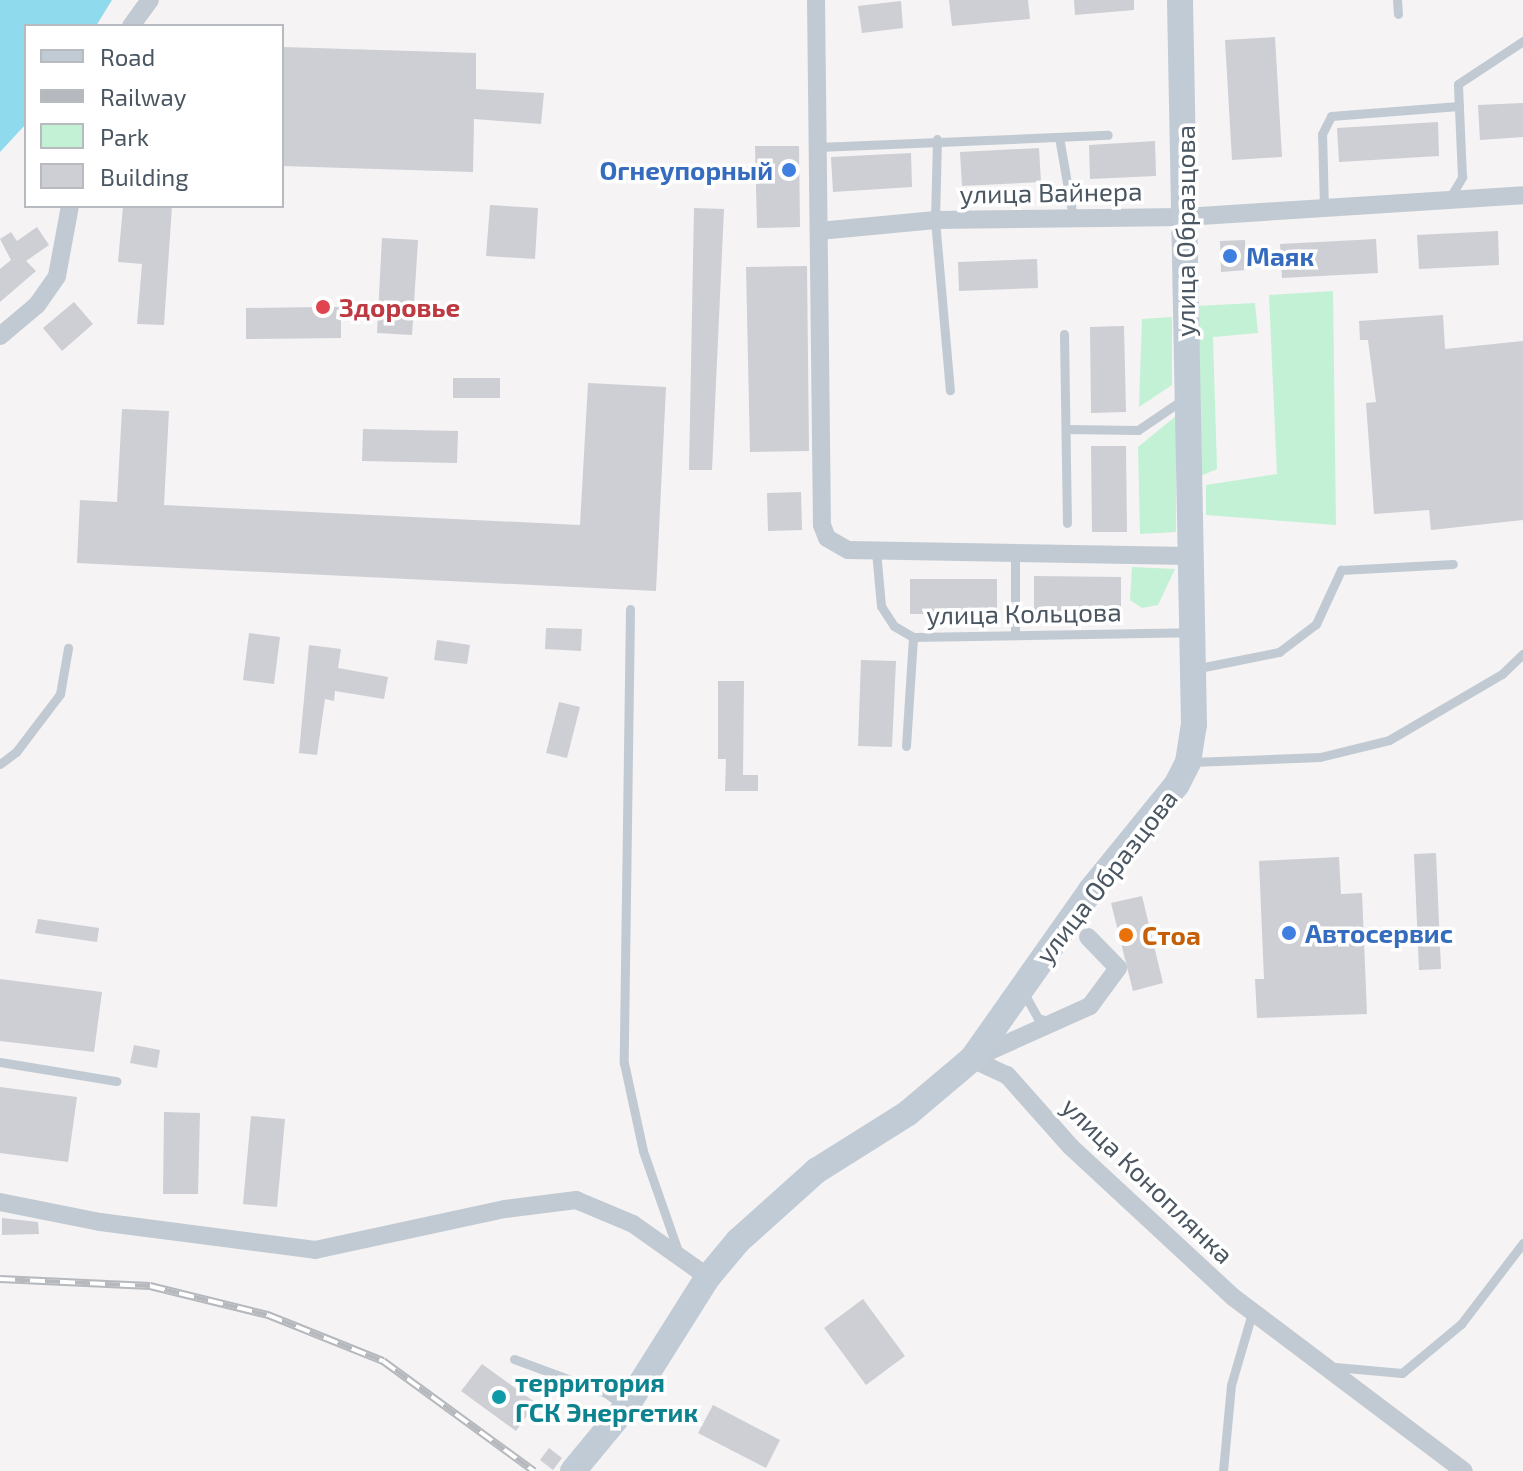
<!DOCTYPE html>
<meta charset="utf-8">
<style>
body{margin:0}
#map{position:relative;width:1523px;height:1471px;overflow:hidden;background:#f5f3f3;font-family:"Exo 2",sans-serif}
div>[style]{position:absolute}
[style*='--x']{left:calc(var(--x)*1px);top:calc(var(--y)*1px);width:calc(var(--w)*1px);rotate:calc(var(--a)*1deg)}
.green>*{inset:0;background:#c3f1d5}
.water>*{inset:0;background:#90daee}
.building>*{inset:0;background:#cdcfd5}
.lane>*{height:9px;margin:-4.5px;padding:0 4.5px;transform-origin:4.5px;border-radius:4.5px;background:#c1cad2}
.street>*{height:18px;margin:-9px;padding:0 9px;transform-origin:9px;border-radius:9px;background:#c1cad2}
.secondary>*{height:26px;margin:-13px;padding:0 13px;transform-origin:13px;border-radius:13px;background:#c1cbd6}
.rail>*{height:8px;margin-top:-4px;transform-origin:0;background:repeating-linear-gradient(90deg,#fff 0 15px,#b5b8bd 0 30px);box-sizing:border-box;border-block:2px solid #b5b8bd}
.dots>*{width:22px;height:22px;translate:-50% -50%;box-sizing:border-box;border:4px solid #fff;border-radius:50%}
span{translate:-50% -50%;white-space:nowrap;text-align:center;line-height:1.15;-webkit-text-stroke:7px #fff;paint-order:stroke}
.shop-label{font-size:26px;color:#366cbe;font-weight:700}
.right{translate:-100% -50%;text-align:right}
.left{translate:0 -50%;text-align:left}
.street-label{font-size:26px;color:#4a5661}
.health-label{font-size:26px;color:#be3a42;font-weight:700}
.food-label{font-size:26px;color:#c56008;font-weight:700}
.culture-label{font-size:26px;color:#0d838f;font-weight:700}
.legend{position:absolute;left:24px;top:24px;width:260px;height:184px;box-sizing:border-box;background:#fff;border:2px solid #b7bbc0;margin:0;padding:10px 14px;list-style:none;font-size:24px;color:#4a5661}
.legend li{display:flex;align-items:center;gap:16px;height:40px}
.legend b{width:40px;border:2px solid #b7bbc0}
</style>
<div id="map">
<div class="green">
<div style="clip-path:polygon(1333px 291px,1336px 525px,1206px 515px,1206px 485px,1277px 474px,1269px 295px)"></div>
<div style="clip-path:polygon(1255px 303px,1258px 333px,1213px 337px,1217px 469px,1198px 477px,1195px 306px)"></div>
<div style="clip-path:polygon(1172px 317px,1172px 385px,1139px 407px,1142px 319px)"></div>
<div style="clip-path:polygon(1176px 416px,1176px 532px,1140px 534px,1138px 447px)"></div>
<div style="clip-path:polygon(1132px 567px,1175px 569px,1158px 605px,1142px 608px,1130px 600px)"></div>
</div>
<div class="water">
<div style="clip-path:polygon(0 0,112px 0,96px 26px,26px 26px,26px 124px,0 152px)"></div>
</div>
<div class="building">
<div style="clip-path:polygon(949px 0,1028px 0,1030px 19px,952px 26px)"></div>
<div style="clip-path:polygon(1074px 0,1134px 0,1134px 10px,1075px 15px)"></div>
<div style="clip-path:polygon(901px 1px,903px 28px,862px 33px,858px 6px)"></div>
<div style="clip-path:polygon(1275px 37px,1282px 157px,1232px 160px,1225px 40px)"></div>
<div style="clip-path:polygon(282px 47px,476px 53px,476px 89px,544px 93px,541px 124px,474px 119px,473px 172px,282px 166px)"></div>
<div style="clip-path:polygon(1523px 103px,1523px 137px,1480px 140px,1478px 105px)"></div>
<div style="clip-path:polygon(1438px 122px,1439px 156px,1339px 162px,1337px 128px)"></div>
<div style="clip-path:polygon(1155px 141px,1156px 176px,1090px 179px,1089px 145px)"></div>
<div style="clip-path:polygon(755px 146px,799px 146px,800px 227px,757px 228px)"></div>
<div style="clip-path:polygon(1039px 148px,1041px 182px,962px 186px,960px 152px)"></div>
<div style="clip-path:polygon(911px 153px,912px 187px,833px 192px,831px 157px)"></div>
<div style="clip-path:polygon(490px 205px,538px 208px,535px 259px,486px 256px)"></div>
<div style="clip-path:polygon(123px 206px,172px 206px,164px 325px,137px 324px,142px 264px,118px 262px)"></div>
<div style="clip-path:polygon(694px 208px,724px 209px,712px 470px,689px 470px)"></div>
<div style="clip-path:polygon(37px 227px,49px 245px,26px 261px,36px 271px,0 302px,0 269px,11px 260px,0 239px,11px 232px,17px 241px)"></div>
<div style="clip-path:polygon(1498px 231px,1499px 265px,1419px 269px,1417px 235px)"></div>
<div style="clip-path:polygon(382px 238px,418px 240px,412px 335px,377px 333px)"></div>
<div style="clip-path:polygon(1376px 239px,1378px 273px,1282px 278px,1280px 244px)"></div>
<div style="clip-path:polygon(1245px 240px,1246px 270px,1221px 272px,1220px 241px)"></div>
<div style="clip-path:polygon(1037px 259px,1038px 288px,959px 291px,958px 262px)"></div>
<div style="clip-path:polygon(807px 266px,809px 451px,750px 452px,746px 267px)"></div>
<div style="clip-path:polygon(74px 302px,93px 324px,62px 351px,43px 328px)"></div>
<div style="clip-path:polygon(323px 307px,341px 307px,341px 338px,246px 339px,246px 308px)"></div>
<div style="clip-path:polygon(1443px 315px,1445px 349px,1523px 341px,1523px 520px,1431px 530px,1429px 510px,1374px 514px,1366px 403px,1376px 402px,1368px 340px,1360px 340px,1359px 321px)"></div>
<div style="clip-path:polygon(1124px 326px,1126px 412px,1091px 413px,1090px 327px)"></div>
<div style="clip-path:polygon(453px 378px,500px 378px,500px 398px,453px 398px)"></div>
<div style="clip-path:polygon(588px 383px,666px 387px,656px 591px,77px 563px,80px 500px,117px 502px,122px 409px,169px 411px,164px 505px,580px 525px)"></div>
<div style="clip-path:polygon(363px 429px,458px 431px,457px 463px,362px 461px)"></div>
<div style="clip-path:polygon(1091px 446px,1126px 446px,1127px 532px,1092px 532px)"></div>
<div style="clip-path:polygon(801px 492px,802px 530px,768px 531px,767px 493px)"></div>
<div style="clip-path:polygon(1034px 576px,1121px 577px,1121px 611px,1034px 611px)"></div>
<div style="clip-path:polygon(910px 579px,997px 579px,997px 614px,910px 614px)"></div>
<div style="clip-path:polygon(546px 628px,582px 629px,581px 651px,545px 649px)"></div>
<div style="clip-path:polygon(249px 633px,280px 637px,274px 684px,243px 680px)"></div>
<div style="clip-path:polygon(437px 640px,470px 645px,467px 664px,434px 660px)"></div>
<div style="clip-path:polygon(309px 645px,341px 649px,338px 668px,388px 677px,384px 699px,335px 691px,334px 701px,325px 699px,317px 755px,299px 753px)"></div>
<div style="clip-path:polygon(861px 660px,896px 661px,892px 747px,858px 746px)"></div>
<div style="clip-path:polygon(718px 681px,744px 681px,743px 775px,758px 775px,758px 791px,725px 791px,726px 759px,718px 759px)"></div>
<div style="clip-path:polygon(559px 702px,580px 707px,567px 758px,546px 753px)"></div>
<div style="clip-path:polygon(1436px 853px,1441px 969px,1419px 970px,1414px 854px)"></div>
<div style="clip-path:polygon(1339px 857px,1341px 894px,1362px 893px,1367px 1014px,1257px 1018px,1255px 979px,1264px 979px,1259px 861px)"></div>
<div style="clip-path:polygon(1142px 896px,1163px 983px,1133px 991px,1111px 903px)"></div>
<div style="clip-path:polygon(38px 919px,99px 928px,97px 942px,35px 933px)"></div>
<div style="clip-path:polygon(0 979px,102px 992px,94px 1052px,0 1041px)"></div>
<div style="clip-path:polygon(134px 1045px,160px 1050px,157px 1068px,130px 1063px)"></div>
<div style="clip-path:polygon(0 1087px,77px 1097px,68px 1162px,0 1153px)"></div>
<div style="clip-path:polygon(164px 1112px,200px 1113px,198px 1194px,163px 1194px)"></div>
<div style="clip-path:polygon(251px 1116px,285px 1119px,277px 1207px,243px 1204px)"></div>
<div style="clip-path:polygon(2px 1218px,38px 1222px,39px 1234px,2px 1235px)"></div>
<div style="clip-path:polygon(863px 1299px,905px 1356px,866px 1385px,824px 1328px)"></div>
<div style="clip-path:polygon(482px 1364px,536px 1403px,516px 1431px,461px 1391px)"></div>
<div style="clip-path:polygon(713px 1405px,780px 1440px,766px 1468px,698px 1433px)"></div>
<div style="clip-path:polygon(549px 1448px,562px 1458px,553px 1470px,540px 1460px)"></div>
</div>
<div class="lane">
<div style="--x:1397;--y:0;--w:14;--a:86"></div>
<div style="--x:1059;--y:137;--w:81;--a:80.1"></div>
<div style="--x:937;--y:139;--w:81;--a:91.4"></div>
<div style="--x:935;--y:220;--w:171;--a:85"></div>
<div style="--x:818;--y:147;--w:290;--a:-2.4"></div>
<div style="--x:1449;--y:199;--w:26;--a:-59"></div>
<div style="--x:1462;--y:177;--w:93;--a:-92.5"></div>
<div style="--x:1458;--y:84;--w:78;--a:-33.5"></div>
<div style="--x:1324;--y:208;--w:74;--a:-91.5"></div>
<div style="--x:1322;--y:134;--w:20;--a:-63"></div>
<div style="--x:1331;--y:116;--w:128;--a:-4.5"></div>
<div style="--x:1064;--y:334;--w:189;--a:89.1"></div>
<div style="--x:1066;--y:429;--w:72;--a:0.8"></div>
<div style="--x:1138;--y:430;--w:57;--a:-34.2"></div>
<div style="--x:876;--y:551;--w:55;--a:84.8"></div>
<div style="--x:881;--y:606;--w:24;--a:57"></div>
<div style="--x:894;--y:626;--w:22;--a:30"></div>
<div style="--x:913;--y:637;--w:276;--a:-1"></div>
<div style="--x:630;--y:609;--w:454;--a:90.8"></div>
<div style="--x:624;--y:1063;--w:90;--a:77.8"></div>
<div style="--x:643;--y:1151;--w:109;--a:70.7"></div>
<div style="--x:1015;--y:635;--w:82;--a:-90"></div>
<div style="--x:1194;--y:669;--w:87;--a:-11.3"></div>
<div style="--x:1279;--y:652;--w:46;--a:-37.1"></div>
<div style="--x:1316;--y:624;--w:60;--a:-65.2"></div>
<div style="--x:1341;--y:570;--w:112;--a:-3.1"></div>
<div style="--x:906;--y:746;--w:109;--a:-86.3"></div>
<div style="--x:1191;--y:762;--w:129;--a:-2.2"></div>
<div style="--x:1320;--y:757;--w:71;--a:-13.8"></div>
<div style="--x:1389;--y:740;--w:131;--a:-30.3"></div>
<div style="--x:1502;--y:674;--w:29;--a:-44"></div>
<div style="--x:0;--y:764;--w:20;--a:-37"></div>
<div style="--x:16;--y:752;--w:73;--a:-52.8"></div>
<div style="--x:60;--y:694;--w:47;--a:-80.1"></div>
<div style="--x:1025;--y:995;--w:26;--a:61"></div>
<div style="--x:1038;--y:1018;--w:14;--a:17"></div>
<div style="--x:0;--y:1062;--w:118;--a:9.3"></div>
<div style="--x:514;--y:1359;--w:98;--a:20.3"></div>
<div style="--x:606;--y:1393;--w:22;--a:36"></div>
<div style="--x:1335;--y:1367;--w:67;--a:5.1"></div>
<div style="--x:1402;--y:1373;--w:77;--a:-39.7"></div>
<div style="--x:1461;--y:1324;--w:102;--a:-52.6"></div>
<div style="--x:1223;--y:1471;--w:86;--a:-84.7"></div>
<div style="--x:1231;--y:1385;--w:78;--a:-73.7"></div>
</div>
<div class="street">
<div style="--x:816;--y:0;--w:525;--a:89.35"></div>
<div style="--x:822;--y:525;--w:14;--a:69"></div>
<div style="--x:827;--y:538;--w:24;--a:30"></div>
<div style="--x:848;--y:550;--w:340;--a:1"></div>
<div style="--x:131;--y:26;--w:32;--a:-54"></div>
<div style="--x:819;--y:231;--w:117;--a:-5.4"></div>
<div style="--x:935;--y:220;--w:250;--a:-0.7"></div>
<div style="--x:1185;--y:217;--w:339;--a:-3.7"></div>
<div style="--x:0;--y:336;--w:48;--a:-40"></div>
<div style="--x:37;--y:305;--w:35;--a:-55"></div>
<div style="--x:57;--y:276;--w:71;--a:-79.5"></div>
<div style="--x:1088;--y:937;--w:43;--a:45.9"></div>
<div style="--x:1118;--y:968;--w:47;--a:126.4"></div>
<div style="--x:1090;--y:1006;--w:129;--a:155.8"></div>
<div style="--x:972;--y:1059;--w:38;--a:25"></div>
<div style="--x:1007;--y:1075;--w:96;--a:48.4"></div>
<div style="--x:1071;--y:1147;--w:221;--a:42.8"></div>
<div style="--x:1233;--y:1297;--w:289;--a:37"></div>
<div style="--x:0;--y:1202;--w:102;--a:11.3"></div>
<div style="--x:100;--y:1222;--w:217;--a:7.4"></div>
<div style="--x:315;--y:1250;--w:194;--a:-12.2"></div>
<div style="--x:505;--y:1209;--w:72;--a:-7.2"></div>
<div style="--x:576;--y:1200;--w:62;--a:22.8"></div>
<div style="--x:633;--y:1224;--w:92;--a:35.2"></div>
</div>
<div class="secondary">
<div style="--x:573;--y:1471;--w:83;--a:-50.4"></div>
<div style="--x:626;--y:1407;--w:154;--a:-57.8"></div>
<div style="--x:708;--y:1277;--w:47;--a:-50.2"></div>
<div style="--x:738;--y:1241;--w:105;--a:-41.9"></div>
<div style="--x:816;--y:1171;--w:109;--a:-32.2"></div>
<div style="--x:908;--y:1113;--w:84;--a:-40.2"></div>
<div style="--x:972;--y:1059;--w:207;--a:-54.8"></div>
<div style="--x:1091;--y:890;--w:136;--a:-50.9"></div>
<div style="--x:1177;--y:784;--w:25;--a:-63"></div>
<div style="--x:1188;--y:762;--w:38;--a:-81"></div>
<div style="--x:1194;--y:724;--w:724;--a:-91.11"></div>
</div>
<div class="rail">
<div style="--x:0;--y:1279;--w:150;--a:2.7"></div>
<div style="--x:150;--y:1286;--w:122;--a:13.8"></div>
<div style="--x:268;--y:1315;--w:124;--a:21.8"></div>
<div style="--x:383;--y:1361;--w:187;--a:36.1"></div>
</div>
<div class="dots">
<div style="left:789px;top:170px;background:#3f7fe0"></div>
<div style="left:1230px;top:256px;background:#3f7fe0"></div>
<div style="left:323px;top:307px;background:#e0444e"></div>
<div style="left:1289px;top:933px;background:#3f7fe0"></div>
<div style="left:1126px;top:935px;background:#e8710a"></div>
<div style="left:499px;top:1397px;background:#0f9aa8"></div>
</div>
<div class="shop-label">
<span class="right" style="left:773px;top:170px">Огнеупорный</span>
<span class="left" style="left:1246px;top:256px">Маяк</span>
<span class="left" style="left:1305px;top:933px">Автосервис</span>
</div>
<div class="street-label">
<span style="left:1051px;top:192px;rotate:-1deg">улица Вайнера</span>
<span style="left:1185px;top:231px;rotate:-90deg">улица Образцова</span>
<span style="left:1024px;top:613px;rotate:-1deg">улица Кольцова</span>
<span style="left:1106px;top:876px;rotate:-52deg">улица Образцова</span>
<span style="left:1148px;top:1180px;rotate:44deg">улица Коноплянка</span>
</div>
<div class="health-label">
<span class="left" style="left:339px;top:307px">Здоровье</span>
</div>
<div class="food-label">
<span class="left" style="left:1142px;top:935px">Стоа</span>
</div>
<div class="culture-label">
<span class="left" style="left:515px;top:1397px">территория<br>ГСК Энергетик</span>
</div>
<ul class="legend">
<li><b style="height:10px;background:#c1cbd6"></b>Road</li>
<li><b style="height:10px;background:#b5b8bd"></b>Railway</li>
<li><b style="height:22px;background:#c3f1d5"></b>Park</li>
<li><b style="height:22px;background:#cdcfd5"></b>Building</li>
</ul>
</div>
